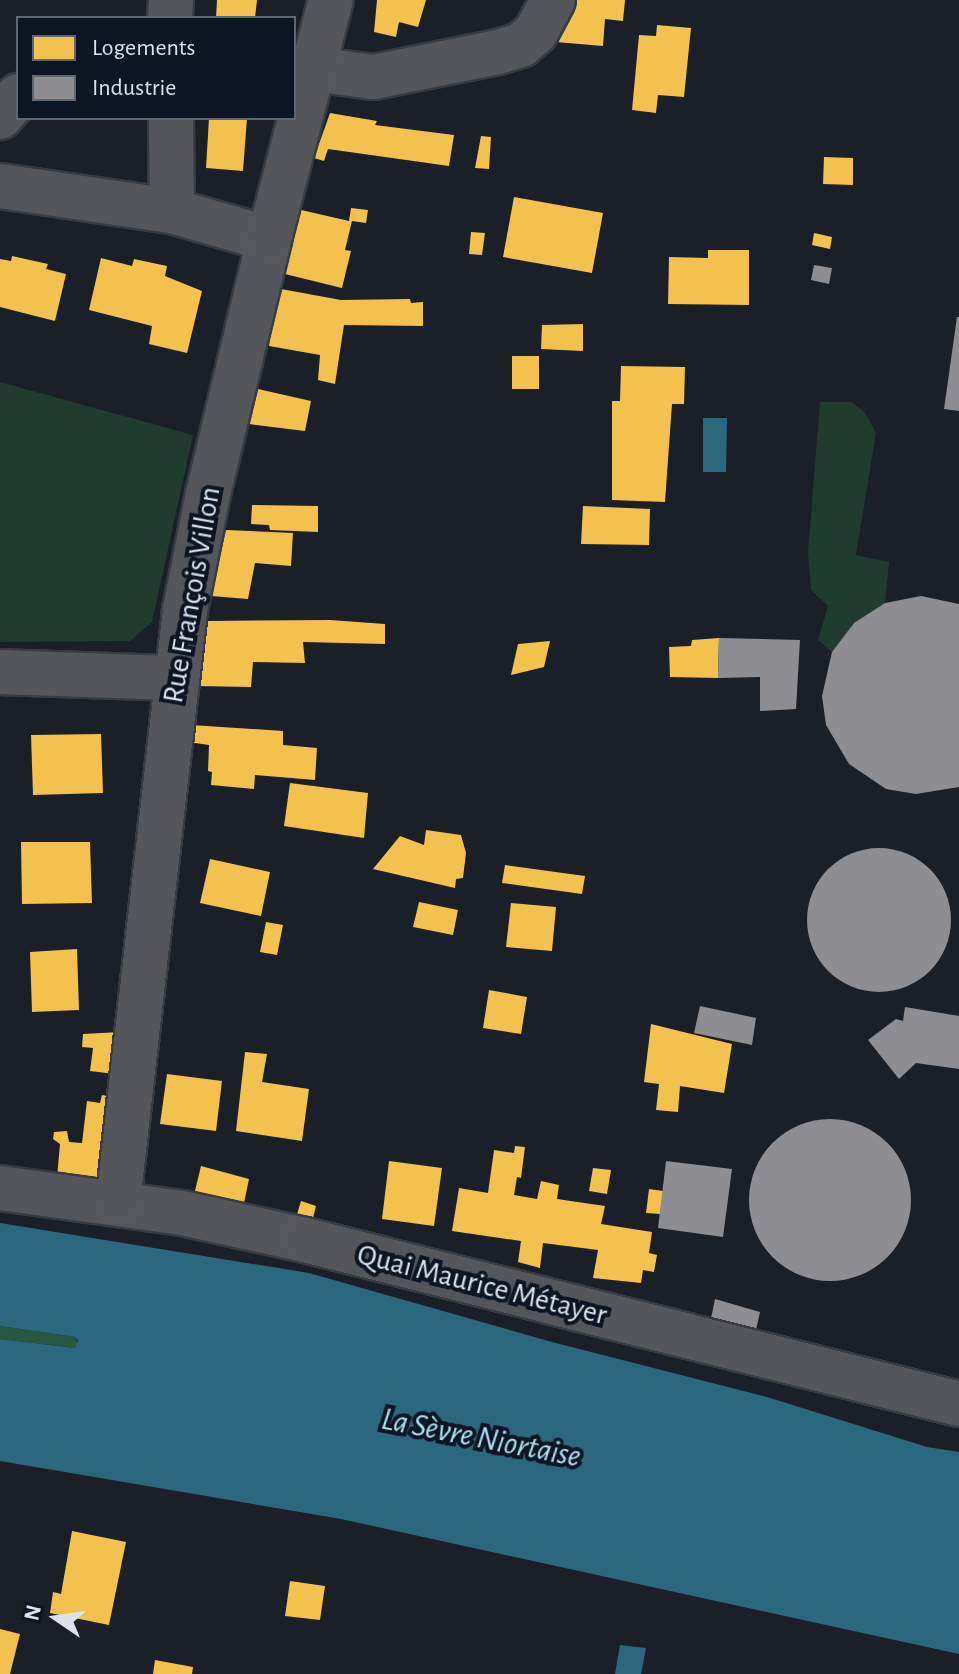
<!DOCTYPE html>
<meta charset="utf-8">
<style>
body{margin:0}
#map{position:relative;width:959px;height:1674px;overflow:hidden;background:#1b1f27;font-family:"Alegreya Sans",sans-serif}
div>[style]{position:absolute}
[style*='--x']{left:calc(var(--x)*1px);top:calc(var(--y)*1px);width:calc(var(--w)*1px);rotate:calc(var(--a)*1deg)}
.green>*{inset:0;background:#203c2e}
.forest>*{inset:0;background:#285841}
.water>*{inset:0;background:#2b687e}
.homes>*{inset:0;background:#f2c14e}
.industry>*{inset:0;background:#8d8d92}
.round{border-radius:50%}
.roads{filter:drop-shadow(2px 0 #373b42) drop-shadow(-2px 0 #373b42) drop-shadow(0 2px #373b42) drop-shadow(0 -2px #373b42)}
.minor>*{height:44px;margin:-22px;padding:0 22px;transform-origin:22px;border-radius:22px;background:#55565b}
span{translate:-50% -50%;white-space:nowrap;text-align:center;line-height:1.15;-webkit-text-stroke:8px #0c1523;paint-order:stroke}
.street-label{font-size:30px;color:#dbe2ec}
.water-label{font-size:32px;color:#a9e0f6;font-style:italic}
.legend{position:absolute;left:16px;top:16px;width:280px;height:104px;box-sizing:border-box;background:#0c1523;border:2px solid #5f6773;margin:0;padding:10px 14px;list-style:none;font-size:24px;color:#dbe2ec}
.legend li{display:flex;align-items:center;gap:16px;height:40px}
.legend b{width:40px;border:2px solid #5f6773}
.north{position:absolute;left:16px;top:1578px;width:80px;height:80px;-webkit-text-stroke:6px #0c1523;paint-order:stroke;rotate:283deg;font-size:22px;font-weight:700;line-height:32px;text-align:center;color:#dbe2ec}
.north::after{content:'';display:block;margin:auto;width:28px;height:36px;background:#dbe2ec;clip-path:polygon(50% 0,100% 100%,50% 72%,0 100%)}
</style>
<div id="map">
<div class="green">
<div style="clip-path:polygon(0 382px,193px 435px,152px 622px,130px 641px,0 642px)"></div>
<div style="clip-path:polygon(820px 402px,852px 402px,865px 413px,876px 433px,856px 555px,889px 562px,885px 603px,854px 623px,832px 652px,818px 640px,828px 606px,811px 590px,808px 552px)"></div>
</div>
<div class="forest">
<div style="clip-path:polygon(0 1326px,75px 1337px,78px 1344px,75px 1348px,0 1339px)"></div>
</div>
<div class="water">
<div style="clip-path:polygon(703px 418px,727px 418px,726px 472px,703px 472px)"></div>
<div style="clip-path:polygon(0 1223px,309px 1273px,552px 1342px,767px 1397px,927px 1447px,959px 1452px,959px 1654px,341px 1519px,0 1461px,0 1339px,75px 1348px,78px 1341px,75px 1337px,0 1326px)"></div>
<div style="clip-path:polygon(620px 1645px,646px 1648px,641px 1674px,615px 1674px)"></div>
</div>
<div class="homes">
<div style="clip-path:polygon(217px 0,257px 0,255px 18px,216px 18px)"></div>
<div style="clip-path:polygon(377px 0,426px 0,418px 27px,399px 22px,396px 37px,374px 32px)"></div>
<div style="clip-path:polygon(571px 0,625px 0,623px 21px,605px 19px,603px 46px,556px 42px)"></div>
<div style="clip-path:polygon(657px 25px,691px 28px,684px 97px,658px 95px,656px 113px,632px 110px,639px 35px,656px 36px)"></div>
<div style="clip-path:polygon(330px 113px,377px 121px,375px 125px,454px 135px,449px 166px,328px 149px,324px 161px,314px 158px)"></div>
<div style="clip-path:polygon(209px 118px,247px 118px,243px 171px,206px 168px)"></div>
<div style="clip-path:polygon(481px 136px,491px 137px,489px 169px,475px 168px)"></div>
<div style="clip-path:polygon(824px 157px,853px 158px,853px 185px,823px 184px)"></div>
<div style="clip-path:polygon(514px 197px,603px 213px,592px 273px,503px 257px)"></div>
<div style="clip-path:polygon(351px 208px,368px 210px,366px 223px,352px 221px,345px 250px,351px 251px,342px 288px,281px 273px,297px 209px,349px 221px)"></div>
<div style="clip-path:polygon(471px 232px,485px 233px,482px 255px,469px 254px)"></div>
<div style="clip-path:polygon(814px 233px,832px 237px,830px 249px,812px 245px)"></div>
<div style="clip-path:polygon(708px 250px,749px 250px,749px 305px,668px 304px,669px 257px,708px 258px)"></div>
<div style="clip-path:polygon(12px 256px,48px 264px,46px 269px,66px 274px,55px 321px,0 307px,0 259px,11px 261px)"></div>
<div style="clip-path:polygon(101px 258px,132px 266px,134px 259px,167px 266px,165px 276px,202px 291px,187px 353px,149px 344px,152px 326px,89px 310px)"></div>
<div style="clip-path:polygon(281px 289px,341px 300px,410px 299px,411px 303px,423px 302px,423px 326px,344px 325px,335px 384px,318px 380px,320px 355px,269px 346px,272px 316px)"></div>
<div style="clip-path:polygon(583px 324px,583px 351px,541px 349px,542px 325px)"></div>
<div style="clip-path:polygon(512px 356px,539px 356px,539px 389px,512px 389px)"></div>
<div style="clip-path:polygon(621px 366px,685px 367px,684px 404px,672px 404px,665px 502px,612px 500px,612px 401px,620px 401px)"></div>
<div style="clip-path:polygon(258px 389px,311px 401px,305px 431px,249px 424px)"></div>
<div style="clip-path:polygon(252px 505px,318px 506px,318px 532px,270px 530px,269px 525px,251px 524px)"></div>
<div style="clip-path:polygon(583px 506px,650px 509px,649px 545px,581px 544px)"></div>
<div style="clip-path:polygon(226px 530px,293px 533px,291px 566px,255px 563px,248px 599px,211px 596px)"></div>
<div style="clip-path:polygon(330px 620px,385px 624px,385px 644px,303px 642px,305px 663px,253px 662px,251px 687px,196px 686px,207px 621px)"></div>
<div style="clip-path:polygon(719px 638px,718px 678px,670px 677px,669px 647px,691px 646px,692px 640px)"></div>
<div style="clip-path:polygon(550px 641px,544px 667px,511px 675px,518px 644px)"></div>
<div style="clip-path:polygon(191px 725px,283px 731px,283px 745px,317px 748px,315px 780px,255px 775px,254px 789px,211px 785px,212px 772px,208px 771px,209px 745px,188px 742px)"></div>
<div style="clip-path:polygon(101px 734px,103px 793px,33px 795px,31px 735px)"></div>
<div style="clip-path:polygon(290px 783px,368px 793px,364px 838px,284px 826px)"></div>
<div style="clip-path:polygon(426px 830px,461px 835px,466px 853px,463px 878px,456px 879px,455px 888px,373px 869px,400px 836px,424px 845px)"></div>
<div style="clip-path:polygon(21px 842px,90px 842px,92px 903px,22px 904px)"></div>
<div style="clip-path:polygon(210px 859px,270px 872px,261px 916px,200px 903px)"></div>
<div style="clip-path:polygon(505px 865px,585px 876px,582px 894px,502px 883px)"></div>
<div style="clip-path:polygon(419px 902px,458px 910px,453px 935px,413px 927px)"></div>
<div style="clip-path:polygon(511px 903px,556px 907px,552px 951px,506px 947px)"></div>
<div style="clip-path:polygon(266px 922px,283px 925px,277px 955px,260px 952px)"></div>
<div style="clip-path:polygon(77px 949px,79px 1010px,32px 1012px,30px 952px)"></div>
<div style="clip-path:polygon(489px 990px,527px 997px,521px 1034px,483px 1028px)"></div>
<div style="clip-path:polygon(651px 1024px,732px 1044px,724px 1093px,680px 1086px,678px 1112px,656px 1110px,659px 1084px,644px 1082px)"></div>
<div style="clip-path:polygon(120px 1032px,115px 1074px,90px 1071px,93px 1048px,82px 1047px,83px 1034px)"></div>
<div style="clip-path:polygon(245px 1052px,267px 1054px,262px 1082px,309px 1089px,302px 1141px,236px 1131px)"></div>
<div style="clip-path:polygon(167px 1074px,222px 1081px,216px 1131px,160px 1124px)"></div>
<div style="clip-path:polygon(102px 1095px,112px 1097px,102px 1179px,57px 1177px,60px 1144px,53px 1139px,54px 1132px,67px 1131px,69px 1142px,82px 1143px,87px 1101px,100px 1103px)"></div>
<div style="clip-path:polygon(515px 1146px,525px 1147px,521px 1178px,517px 1177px,514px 1195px,537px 1199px,541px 1181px,559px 1185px,557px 1199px,605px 1206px,601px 1224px,652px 1232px,649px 1253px,657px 1255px,654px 1272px,643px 1270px,641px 1283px,593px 1278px,598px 1250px,543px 1243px,540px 1268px,518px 1262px,521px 1241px,452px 1231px,459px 1188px,488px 1193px,494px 1150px,514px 1153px)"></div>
<div style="clip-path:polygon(389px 1161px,442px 1168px,434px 1226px,382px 1219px)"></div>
<div style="clip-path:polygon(201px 1166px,249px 1179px,243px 1208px,194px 1195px)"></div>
<div style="clip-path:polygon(593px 1168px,611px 1170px,607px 1194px,589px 1191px)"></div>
<div style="clip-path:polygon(649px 1189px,663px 1191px,660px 1214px,646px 1213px)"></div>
<div style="clip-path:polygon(301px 1201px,316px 1206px,311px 1226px,295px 1221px)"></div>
<div style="clip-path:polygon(72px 1531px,126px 1542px,109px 1625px,50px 1613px,53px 1592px,61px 1594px)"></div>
<div style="clip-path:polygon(290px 1581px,325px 1586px,320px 1620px,285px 1616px)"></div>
<div style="clip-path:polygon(0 1629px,20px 1634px,10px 1674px,0 1674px)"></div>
<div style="clip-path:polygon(155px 1660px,193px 1667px,192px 1674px,153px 1674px)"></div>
</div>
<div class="industry">
<div style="clip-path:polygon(814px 265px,832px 268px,829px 284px,811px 280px)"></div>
<div style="clip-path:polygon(957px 317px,959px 317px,959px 411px,944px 409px)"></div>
<div style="clip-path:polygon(921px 596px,959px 604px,959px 787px,916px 794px,886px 789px,849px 764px,826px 725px,822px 696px,832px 652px,854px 623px,885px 603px)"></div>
<div style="clip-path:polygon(719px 638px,800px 640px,796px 709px,760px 711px,760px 677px,718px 678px)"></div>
<div class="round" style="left:807px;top:848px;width:144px;height:144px"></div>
<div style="clip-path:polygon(700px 1006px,756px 1018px,752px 1045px,694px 1033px)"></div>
<div style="clip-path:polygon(905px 1007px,959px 1016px,959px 1069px,916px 1063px,899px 1079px,868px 1040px,896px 1019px,903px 1021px)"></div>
<div class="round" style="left:749px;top:1119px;width:162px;height:162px"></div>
<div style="clip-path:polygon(666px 1161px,732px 1169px,723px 1237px,658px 1228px)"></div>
<div style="clip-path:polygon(715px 1299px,760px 1312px,754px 1339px,709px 1328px)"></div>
</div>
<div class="roads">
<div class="minor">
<div style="--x:170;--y:18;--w:18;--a:-87"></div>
<div style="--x:313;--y:69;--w:62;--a:7.5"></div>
<div style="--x:374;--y:77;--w:126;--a:-11.4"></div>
<div style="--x:498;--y:52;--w:24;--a:-17"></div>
<div style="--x:521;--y:45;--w:20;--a:-41"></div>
<div style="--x:536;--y:32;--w:36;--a:-62"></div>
<div style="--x:0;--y:117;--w:28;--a:-49"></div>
<div style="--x:171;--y:118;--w:93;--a:89.4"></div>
<div style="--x:0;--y:186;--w:174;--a:8.3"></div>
<div style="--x:172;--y:211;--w:101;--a:16.1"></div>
<div style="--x:0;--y:672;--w:175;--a:2"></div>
<div style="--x:0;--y:1188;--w:184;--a:7.8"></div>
<div style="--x:182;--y:1213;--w:126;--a:12.4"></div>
<div style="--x:305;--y:1240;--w:674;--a:14.08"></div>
<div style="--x:118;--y:1202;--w:596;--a:-83.54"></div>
<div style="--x:185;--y:610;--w:118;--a:-78.8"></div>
<div style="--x:208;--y:494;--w:262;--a:-76.5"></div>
<div style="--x:269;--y:239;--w:247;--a:-75.5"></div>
</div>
</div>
<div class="street-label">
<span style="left:192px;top:595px;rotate:-80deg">Rue François Villon</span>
<span style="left:482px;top:1285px;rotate:14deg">Quai Maurice Métayer</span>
</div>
<div class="water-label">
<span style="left:481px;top:1438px;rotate:11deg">La Sèvre Niortaise</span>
</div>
<ul class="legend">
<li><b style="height:22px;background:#f2c14e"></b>Logements</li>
<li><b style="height:22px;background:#8d8d92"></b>Industrie</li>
</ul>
<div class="north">N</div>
</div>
